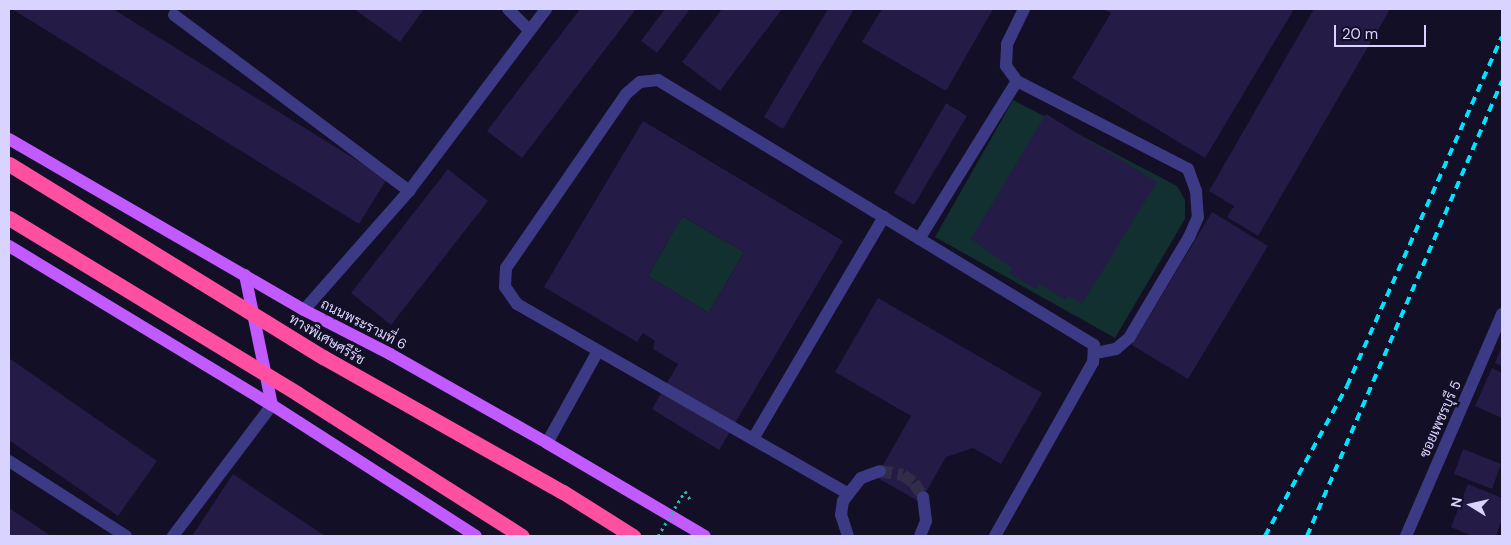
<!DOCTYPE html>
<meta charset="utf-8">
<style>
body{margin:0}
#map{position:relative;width:1511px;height:545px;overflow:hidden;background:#130f26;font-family:"DM Sans",Sarabun,sans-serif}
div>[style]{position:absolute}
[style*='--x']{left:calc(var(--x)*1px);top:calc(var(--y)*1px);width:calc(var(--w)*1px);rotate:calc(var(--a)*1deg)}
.green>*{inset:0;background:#12302f}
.building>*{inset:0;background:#241b47}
.minor-tunnel>*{height:12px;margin-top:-6px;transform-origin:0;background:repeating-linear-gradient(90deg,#312d47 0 12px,transparent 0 18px)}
.path>*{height:3px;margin-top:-1.5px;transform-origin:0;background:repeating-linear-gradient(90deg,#2fb8b0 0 2.5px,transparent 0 6.5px)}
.minor>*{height:12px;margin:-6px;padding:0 6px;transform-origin:6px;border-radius:6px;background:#3d3a85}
.major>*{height:12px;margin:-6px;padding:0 6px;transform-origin:6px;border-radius:6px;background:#c25bff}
.highway>*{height:15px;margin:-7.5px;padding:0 7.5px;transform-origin:7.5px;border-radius:7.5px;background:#ff4fa3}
.rail>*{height:4px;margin-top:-2px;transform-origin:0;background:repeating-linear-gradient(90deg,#00e5ff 0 8px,transparent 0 14px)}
.path-bridge>*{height:3px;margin-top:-1.5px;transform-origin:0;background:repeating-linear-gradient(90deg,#2fb8b0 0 2.5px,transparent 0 6.5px)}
.highway-bridge>*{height:15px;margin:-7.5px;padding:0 7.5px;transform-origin:7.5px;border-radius:7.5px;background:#ff4fa3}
span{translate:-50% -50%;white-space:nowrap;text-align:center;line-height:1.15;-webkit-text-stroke:5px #130f26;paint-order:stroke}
.street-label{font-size:14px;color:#d9d4ff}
.frame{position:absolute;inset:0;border:10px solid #d9d4ff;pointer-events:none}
.north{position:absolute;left:1446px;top:480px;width:50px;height:50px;-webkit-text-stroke:4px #130f26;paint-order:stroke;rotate:280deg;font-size:14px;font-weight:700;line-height:20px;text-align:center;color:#d9d4ff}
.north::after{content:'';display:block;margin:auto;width:18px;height:22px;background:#d9d4ff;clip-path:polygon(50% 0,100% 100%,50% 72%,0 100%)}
.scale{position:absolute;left:1334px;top:25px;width:92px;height:22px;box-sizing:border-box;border:2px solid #d9d4ff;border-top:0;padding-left:6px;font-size:15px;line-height:18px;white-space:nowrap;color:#d9d4ff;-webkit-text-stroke:4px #130f26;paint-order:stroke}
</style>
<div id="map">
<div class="green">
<div style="clip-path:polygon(1013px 100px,1177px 186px,1185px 200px,1185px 219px,1115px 338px,935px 237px)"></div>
<div style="clip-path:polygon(682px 216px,744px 252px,709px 313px,648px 276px)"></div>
</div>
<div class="building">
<div style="clip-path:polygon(12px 9px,113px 9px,387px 179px,359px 224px)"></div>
<div style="clip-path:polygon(354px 9px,424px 9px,400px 42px)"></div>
<div style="clip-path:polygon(580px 9px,636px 9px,522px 158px,487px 131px)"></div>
<div style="clip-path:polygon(665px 9px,690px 9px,657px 53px,641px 41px)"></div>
<div style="clip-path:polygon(722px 9px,782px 9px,720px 91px,682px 62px)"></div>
<div style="clip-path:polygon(828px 9px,854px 9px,783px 129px,764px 117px)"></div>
<div style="clip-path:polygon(882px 9px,993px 9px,946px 91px,862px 42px)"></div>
<div style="clip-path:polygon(1103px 9px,1294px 9px,1205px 158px,1072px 78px,1111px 13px)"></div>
<div style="clip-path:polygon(1314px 9px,1390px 9px,1258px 236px,1227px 217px,1234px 206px,1209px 191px)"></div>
<div style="clip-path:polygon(946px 103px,967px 116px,914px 205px,894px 193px)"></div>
<div style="clip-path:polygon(1046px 114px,1157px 182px,1082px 304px,1068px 295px,1066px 300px,1039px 284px,1036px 289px,1009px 273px,1012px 268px,971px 239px)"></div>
<div style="clip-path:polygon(evenodd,643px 121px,843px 241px,719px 450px,652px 409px,678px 364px,653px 349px,655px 341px,643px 333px,637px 342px,544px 287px,643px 121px,682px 216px,744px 252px,709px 313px,648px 276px,682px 216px)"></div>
<div style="clip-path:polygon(448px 169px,488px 201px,391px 325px,351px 293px)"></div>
<div style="clip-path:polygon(1212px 212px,1268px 246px,1188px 379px,1132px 345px)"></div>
<div style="clip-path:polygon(878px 298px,1042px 393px,1001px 464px,973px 448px,946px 457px,920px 502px,876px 477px,911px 416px,835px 372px)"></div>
<div style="clip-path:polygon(1502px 347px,1502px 366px,1495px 363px)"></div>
<div style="clip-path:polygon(9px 358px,157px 461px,118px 516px,9px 440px)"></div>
<div style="clip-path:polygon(1492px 368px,1502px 373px,1502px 418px,1475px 406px)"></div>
<div style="clip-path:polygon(1463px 449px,1501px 464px,1492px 489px,1454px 474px)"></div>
<div style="clip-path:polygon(233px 474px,325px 536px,192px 536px)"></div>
<div style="clip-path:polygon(1468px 484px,1502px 498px,1502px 519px,1496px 536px,1472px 536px,1451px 527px)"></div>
<div style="clip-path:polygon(9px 508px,51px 536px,9px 536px)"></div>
</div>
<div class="minor-tunnel">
<div style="--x:880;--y:471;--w:23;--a:10"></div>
<div style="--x:903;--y:475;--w:14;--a:36"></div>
<div style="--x:914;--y:483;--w:17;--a:57"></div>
</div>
<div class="path">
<div style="--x:685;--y:491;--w:12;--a:59"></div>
</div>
<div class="minor">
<div style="--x:508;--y:9;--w:30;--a:45"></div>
<div style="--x:174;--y:15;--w:294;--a:36.8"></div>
<div style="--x:1017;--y:81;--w:19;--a:-126"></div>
<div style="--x:1006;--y:66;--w:22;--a:-87"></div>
<div style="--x:1007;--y:44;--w:39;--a:-64"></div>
<div style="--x:919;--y:239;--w:186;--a:-58.2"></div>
<div style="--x:1017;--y:81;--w:192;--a:27.2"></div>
<div style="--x:1188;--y:169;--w:23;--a:70"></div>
<div style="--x:1196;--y:191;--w:26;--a:86"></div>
<div style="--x:1198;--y:217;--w:22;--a:114"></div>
<div style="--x:1189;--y:237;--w:117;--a:120.7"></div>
<div style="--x:1129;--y:338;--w:17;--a:140"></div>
<div style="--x:1116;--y:349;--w:21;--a:169"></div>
<div style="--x:304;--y:310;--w:159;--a:-48.6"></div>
<div style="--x:409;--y:191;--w:228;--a:-53"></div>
<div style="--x:753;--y:439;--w:258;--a:-59.5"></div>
<div style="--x:547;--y:443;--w:105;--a:-61"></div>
<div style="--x:9;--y:461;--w:139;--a:32.7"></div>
<div style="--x:847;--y:493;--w:380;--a:-150.2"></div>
<div style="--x:517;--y:304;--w:21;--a:-125"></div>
<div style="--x:505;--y:287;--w:19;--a:-87"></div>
<div style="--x:506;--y:268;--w:211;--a:-55.4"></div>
<div style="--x:626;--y:94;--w:18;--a:-41"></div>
<div style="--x:640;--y:82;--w:18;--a:-6"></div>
<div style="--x:658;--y:80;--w:510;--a:31.29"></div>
<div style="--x:1094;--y:345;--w:17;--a:93"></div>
<div style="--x:1093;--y:362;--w:200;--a:119.4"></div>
<div style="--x:173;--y:536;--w:164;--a:-52.9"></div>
<div style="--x:848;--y:536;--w:22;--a:-108"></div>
<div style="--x:841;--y:515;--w:14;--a:-82"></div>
<div style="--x:843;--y:501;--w:29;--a:-52"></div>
<div style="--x:861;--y:478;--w:20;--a:-20"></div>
<div style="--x:920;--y:536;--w:16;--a:-68"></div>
<div style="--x:926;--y:521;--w:24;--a:-97"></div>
<div style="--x:1406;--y:536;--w:242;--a:-66.6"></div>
</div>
<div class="major">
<div style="--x:9;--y:139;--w:341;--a:30.1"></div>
<div style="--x:304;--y:310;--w:97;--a:27.1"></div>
<div style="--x:390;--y:354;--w:180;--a:29.5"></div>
<div style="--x:547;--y:443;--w:183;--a:30.5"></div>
<div style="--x:9;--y:246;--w:307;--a:31.2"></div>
<div style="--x:272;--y:405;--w:242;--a:32.7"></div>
<div style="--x:245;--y:275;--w:133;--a:78.3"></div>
</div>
<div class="highway">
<div style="--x:298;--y:394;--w:265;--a:32.4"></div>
<div style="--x:563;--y:492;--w:83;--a:32.2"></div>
</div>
<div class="rail">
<div style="--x:1265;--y:536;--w:171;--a:-61.3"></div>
<div style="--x:1347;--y:386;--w:382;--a:-66.1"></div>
<div style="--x:1307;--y:536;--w:495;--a:-66.8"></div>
</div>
<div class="path-bridge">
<div style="--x:658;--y:536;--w:52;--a:-59"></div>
</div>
<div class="highway-bridge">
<div style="--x:9;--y:164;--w:369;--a:31.6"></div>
<div style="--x:323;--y:357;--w:275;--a:29.4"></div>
<div style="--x:9;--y:218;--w:338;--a:31.3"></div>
</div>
<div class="street-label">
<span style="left:364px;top:324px;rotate:27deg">ถนนพระรามที่ 6</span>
<span style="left:327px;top:339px;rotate:31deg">ทางพิเศษศรีรัช</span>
<span style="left:1440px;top:419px;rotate:-66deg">ซอยเพชรบุรี 5</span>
</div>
<div class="frame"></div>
<div class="north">N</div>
<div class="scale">20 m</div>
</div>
